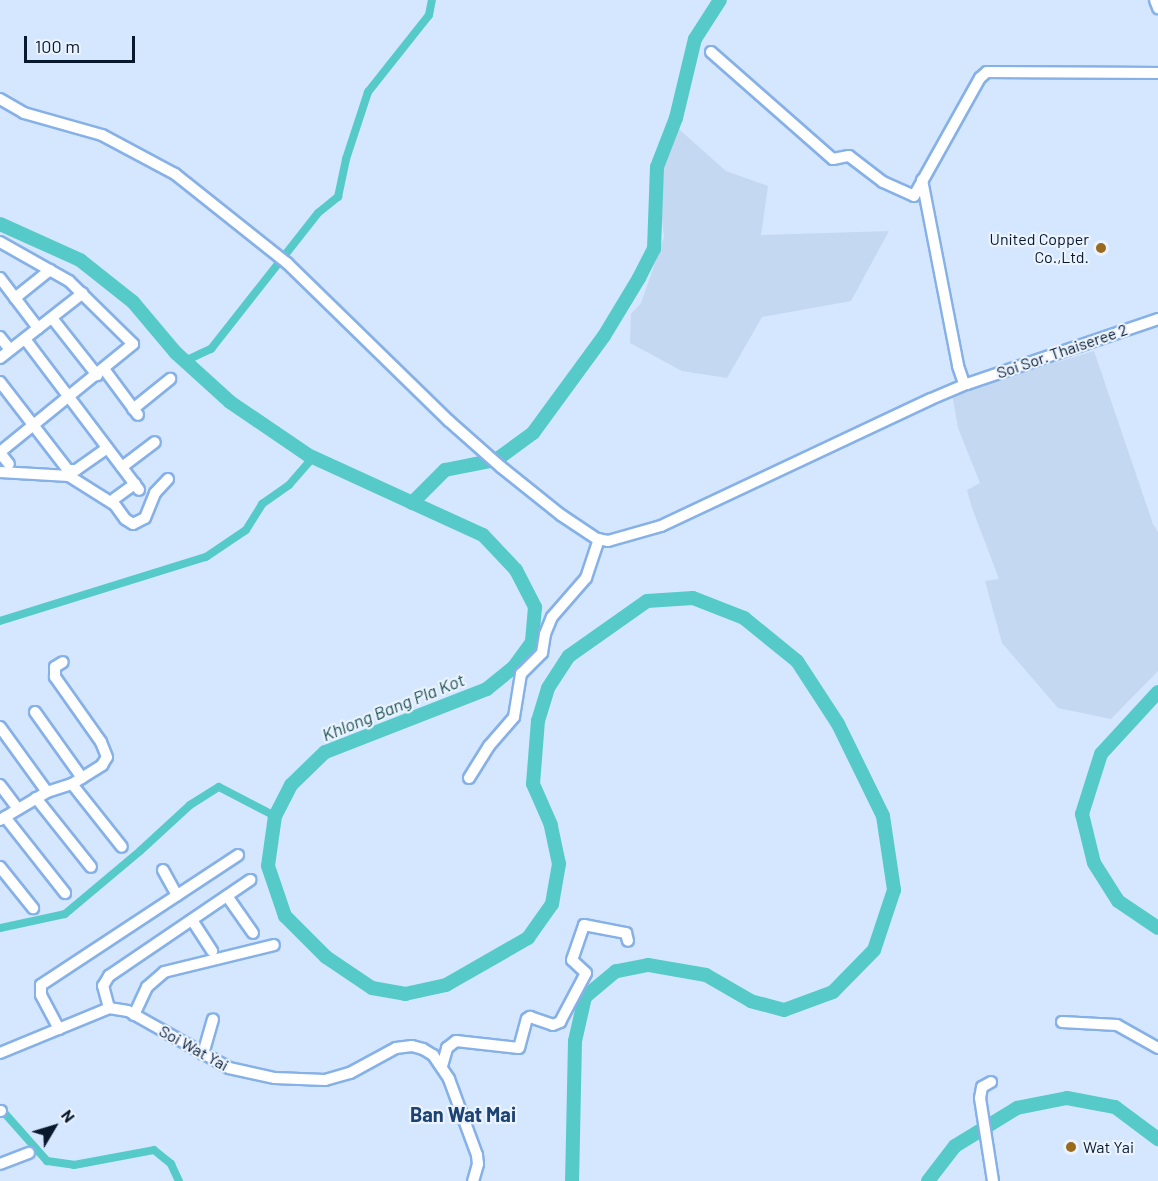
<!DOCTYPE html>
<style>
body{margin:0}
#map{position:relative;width:1158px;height:1181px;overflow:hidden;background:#d5e7fe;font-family:Barlow,sans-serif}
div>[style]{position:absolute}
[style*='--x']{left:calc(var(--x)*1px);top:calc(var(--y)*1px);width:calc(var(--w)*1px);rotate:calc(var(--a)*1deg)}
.built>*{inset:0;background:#c4d8f2}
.canal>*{height:8px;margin:-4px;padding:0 4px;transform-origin:4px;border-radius:4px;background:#56cac9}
.river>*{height:14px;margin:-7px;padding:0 7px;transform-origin:7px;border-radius:7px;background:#56cac9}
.roads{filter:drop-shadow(2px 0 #86b1e8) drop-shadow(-2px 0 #86b1e8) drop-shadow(0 2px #86b1e8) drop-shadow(0 -2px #86b1e8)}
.minor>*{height:10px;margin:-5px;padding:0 5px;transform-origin:5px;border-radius:5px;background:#fff}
.dots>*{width:16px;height:16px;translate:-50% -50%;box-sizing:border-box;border:3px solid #eaf3ff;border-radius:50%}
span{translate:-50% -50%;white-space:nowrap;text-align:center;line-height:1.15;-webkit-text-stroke:4.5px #eaf3ff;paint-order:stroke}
.poi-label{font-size:16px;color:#08192d}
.right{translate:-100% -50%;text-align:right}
.left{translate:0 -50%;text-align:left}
.street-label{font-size:16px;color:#08192d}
.water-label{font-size:18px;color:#205352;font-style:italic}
.quarter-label{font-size:20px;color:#1d4373;font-weight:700}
.north{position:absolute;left:24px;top:1097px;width:60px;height:60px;-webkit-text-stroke:4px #eaf3ff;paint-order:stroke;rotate:52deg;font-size:16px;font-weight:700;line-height:24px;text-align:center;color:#08192d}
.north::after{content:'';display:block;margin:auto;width:21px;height:27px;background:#08192d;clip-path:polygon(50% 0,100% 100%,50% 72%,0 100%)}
.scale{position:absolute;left:24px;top:36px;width:111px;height:27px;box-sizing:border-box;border:3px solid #08192d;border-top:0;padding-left:8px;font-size:18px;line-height:21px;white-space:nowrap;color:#08192d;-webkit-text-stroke:4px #eaf3ff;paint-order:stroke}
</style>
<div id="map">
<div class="built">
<div style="clip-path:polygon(672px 123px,726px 171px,768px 186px,761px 235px,889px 231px,851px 301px,762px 317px,727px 378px,682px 371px,630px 343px,631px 314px,641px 303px,664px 237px,658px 187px)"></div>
<div style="clip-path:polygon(1094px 351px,1153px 524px,1158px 532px,1158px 671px,1111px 719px,1058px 708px,1002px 643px,985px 581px,999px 579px,972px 508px,967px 490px,980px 483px,958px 428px,952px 394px)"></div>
</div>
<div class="canal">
<div style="--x:185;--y:361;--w:29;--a:-25"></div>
<div style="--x:211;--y:349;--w:173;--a:-51.8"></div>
<div style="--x:318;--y:213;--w:26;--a:-39"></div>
<div style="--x:338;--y:197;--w:39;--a:-78"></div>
<div style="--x:346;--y:159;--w:71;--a:-71.8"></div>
<div style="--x:368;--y:92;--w:98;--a:-51.6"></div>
<div style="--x:429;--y:15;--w:15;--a:-79"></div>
<div style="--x:0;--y:621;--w:216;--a:-17.3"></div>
<div style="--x:206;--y:557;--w:48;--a:-34"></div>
<div style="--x:246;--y:530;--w:31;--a:-58"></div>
<div style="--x:262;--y:504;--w:33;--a:-35"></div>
<div style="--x:289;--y:485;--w:37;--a:-49"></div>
<div style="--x:0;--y:928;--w:66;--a:-12.2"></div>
<div style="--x:65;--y:914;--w:98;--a:-40"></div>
<div style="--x:140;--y:851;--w:68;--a:-42.6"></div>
<div style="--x:190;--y:805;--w:34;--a:-32"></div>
<div style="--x:219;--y:787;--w:63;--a:27.4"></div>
<div style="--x:0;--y:1108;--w:71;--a:48.4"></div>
<div style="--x:47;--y:1161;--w:27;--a:8"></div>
<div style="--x:74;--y:1165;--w:81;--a:-10.6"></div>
<div style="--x:154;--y:1150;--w:22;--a:39"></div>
<div style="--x:171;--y:1164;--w:19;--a:65"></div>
</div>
<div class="river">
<div style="--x:0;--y:224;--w:88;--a:24.2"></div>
<div style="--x:80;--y:260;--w:68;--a:38.4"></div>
<div style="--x:133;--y:302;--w:67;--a:49.9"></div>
<div style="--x:176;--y:353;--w:73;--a:42.2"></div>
<div style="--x:230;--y:402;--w:94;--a:34.2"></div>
<div style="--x:308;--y:455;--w:192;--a:24.6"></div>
<div style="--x:483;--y:535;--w:48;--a:46.7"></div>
<div style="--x:516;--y:570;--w:42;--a:62.8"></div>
<div style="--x:535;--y:607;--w:35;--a:95"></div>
<div style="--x:532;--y:642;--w:31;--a:126"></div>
<div style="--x:514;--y:667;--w:35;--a:141"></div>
<div style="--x:487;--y:689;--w:174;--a:158.7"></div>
<div style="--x:325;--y:752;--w:47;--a:135.9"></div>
<div style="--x:291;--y:785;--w:35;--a:117"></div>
<div style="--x:275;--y:816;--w:50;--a:98"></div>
<div style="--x:268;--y:866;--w:53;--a:71.2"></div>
<div style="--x:285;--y:916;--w:58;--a:45"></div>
<div style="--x:326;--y:957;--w:55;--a:34"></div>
<div style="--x:372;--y:988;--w:34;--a:10"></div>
<div style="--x:405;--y:994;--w:42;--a:-12.4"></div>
<div style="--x:446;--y:985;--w:95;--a:-29.8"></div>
<div style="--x:528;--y:938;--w:42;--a:-54.8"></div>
<div style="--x:552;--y:904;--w:41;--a:-80.1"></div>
<div style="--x:559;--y:864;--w:40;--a:-102"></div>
<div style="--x:551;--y:825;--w:45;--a:-113.7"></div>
<div style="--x:533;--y:784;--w:63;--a:-85.5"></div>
<div style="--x:538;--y:721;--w:34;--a:-73"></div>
<div style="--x:548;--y:688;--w:38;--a:-57"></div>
<div style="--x:569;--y:656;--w:95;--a:-35.2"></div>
<div style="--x:647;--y:601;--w:46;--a:-3.7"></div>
<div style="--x:693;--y:598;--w:55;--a:21.4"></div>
<div style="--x:744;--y:618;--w:68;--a:39.1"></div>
<div style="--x:797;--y:661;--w:75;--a:56.9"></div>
<div style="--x:838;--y:724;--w:102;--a:63.9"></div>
<div style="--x:883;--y:816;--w:75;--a:81.5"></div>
<div style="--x:894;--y:890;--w:63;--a:108.4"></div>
<div style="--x:874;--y:950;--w:59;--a:134.3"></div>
<div style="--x:833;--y:992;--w:52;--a:159.8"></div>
<div style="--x:784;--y:1010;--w:34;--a:-165"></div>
<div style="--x:751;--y:1001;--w:52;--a:-150"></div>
<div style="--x:706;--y:975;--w:59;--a:-170.2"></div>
<div style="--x:648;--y:965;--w:33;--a:169"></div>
<div style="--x:616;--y:971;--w:40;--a:140"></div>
<div style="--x:585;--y:997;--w:45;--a:102.8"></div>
<div style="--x:575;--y:1041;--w:140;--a:91.2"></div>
<div style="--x:412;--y:503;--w:47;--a:-45"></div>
<div style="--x:445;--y:470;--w:52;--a:-11.1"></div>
<div style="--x:496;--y:460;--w:46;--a:-36.1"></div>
<div style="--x:533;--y:433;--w:120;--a:-53.8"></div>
<div style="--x:604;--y:336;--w:68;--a:-58.9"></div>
<div style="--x:639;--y:278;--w:33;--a:-63"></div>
<div style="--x:654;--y:249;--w:82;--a:-87.9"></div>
<div style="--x:657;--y:167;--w:53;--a:-68.8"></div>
<div style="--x:676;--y:118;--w:81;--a:-76.5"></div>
<div style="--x:695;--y:39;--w:46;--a:-57.3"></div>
<div style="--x:1158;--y:692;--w:84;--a:132.6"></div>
<div style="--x:1101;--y:754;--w:63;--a:107.6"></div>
<div style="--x:1082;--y:814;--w:50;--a:76.2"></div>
<div style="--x:1094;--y:863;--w:45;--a:57.7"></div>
<div style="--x:1118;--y:901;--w:48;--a:34"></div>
<div style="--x:928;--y:1181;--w:44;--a:-52.4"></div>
<div style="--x:955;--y:1146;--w:73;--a:-31.5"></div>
<div style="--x:1017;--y:1108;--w:51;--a:-11.3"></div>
<div style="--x:1067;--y:1098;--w:49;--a:10.6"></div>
<div style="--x:1115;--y:1107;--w:54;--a:36.7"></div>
</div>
<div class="roads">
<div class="minor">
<div style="--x:1155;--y:0;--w:9;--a:69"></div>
<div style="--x:711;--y:52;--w:162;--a:41.3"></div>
<div style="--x:833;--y:159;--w:16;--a:-11"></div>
<div style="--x:849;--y:156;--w:43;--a:37.4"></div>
<div style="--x:883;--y:182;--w:34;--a:24"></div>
<div style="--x:914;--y:196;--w:135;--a:-60.8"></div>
<div style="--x:980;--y:78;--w:9;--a:-41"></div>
<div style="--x:987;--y:72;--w:171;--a:0.3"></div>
<div style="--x:0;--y:99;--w:28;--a:30"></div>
<div style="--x:24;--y:113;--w:81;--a:15.8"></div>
<div style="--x:102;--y:135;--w:83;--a:28.1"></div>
<div style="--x:175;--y:174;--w:143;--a:38.5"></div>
<div style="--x:287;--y:263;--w:226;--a:44.3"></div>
<div style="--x:449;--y:421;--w:69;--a:41.5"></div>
<div style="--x:501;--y:467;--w:77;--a:38.7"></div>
<div style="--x:561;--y:515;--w:43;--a:33.7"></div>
<div style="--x:597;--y:539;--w:11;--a:10"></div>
<div style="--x:608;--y:541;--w:55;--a:-15.8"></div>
<div style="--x:661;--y:526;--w:298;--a:-25.2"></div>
<div style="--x:931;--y:399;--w:39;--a:-23"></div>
<div style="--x:967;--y:384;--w:202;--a:-18.8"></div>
<div style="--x:922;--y:180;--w:189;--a:79"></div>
<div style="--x:958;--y:366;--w:18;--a:71"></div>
<div style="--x:964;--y:383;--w:3;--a:18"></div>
<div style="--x:0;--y:242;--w:79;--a:29.5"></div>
<div style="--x:69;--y:281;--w:90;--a:44.5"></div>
<div style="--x:133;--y:344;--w:171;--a:140.9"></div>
<div style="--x:0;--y:278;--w:63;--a:52.8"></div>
<div style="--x:15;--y:298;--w:45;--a:-38.7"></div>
<div style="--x:52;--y:318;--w:73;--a:51.7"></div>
<div style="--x:0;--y:337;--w:16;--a:52"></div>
<div style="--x:25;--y:339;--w:189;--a:52.9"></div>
<div style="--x:0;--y:358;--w:105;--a:-38.1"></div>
<div style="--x:104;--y:369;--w:57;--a:53.5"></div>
<div style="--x:0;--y:382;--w:111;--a:52.3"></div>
<div style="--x:68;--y:470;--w:8;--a:0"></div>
<div style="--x:76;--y:470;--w:38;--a:-35"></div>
<div style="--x:133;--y:409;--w:48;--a:-39"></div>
<div style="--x:0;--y:453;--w:14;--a:51"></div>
<div style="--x:122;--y:467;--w:41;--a:-37.1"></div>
<div style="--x:0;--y:472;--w:69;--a:3.3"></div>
<div style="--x:69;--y:476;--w:54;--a:32.2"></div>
<div style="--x:115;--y:505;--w:17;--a:54"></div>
<div style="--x:125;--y:519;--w:9;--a:32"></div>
<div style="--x:133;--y:524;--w:13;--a:-27"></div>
<div style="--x:145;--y:518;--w:27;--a:-68"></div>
<div style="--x:155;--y:493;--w:19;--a:-47"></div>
<div style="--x:114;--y:499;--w:26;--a:-36"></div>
<div style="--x:35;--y:712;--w:81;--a:54.5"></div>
<div style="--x:0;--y:727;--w:80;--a:54.1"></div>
<div style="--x:469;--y:778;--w:38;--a:-58"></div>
<div style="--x:489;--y:746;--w:38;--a:-49"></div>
<div style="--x:514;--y:717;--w:44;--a:-80.8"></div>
<div style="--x:521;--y:674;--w:30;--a:-45"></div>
<div style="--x:542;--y:653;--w:19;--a:-81"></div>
<div style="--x:545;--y:634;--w:18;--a:-68"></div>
<div style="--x:552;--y:617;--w:52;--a:-48.9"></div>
<div style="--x:586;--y:578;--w:41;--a:-71.6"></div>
<div style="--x:72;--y:784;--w:80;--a:51.6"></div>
<div style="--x:0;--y:785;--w:30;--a:53"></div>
<div style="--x:36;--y:798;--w:88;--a:51.4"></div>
<div style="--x:5;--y:817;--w:97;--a:51.7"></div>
<div style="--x:0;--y:820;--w:55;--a:-30.8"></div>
<div style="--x:47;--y:792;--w:26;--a:-18"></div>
<div style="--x:72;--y:784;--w:36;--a:-32"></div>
<div style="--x:102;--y:765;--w:9;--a:-58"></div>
<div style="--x:107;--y:757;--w:16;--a:-112"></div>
<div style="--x:101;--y:742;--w:80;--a:-125.3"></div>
<div style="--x:55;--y:677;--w:10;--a:-90"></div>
<div style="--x:55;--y:667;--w:9;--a:-32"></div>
<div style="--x:0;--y:867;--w:53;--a:51.2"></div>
<div style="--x:163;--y:870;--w:29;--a:61"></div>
<div style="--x:227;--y:896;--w:45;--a:54.9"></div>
<div style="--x:192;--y:920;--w:37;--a:57"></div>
<div style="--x:109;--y:1008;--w:23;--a:-105"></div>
<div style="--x:103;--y:986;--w:12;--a:-59"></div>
<div style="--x:109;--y:976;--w:171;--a:-34.2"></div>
<div style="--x:134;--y:1015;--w:31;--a:-65"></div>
<div style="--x:147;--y:987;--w:23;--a:-41"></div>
<div style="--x:164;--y:972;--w:113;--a:-13.8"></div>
<div style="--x:1062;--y:1022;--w:55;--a:3.1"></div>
<div style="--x:1117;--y:1025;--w:47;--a:29.3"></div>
<div style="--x:59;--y:1029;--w:38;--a:-118"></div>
<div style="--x:41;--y:995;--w:10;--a:-90"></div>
<div style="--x:41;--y:985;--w:236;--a:-33.4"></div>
<div style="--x:0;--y:1053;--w:118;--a:-22.4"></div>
<div style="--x:109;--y:1008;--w:19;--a:9"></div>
<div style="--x:128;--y:1011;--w:116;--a:29.4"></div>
<div style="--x:229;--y:1068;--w:47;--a:12.3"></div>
<div style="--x:275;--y:1078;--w:50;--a:2.3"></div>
<div style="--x:325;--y:1080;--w:26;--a:-16"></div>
<div style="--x:350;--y:1073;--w:52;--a:-28.5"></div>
<div style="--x:396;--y:1048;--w:16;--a:-7"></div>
<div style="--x:412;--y:1046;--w:11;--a:15"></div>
<div style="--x:423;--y:1049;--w:12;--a:31"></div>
<div style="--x:433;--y:1055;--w:29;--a:56"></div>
<div style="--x:449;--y:1079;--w:81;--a:69.8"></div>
<div style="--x:477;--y:1155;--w:9;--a:84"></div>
<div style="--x:478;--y:1164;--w:18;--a:106"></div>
<div style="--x:203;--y:1054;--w:36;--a:-74"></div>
<div style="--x:442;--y:1066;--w:19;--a:-74"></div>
<div style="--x:447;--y:1048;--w:11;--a:-38"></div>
<div style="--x:456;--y:1041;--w:63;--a:6.3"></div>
<div style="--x:519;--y:1048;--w:30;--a:-75"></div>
<div style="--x:527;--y:1019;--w:4;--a:-34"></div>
<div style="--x:530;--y:1017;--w:24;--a:19"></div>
<div style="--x:553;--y:1025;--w:8;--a:-23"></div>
<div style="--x:560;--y:1022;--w:55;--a:-62"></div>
<div style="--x:586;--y:973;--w:19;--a:-137"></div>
<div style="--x:572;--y:960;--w:37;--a:-71"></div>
<div style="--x:584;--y:925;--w:43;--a:10.8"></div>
<div style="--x:626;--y:933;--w:8;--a:76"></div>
<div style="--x:991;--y:1082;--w:10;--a:151"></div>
<div style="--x:982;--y:1087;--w:11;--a:100"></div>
<div style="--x:980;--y:1098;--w:84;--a:81.1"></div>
<div style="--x:0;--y:1111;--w:1;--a:0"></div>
<div style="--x:0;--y:1164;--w:31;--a:-21"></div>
</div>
</div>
<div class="dots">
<div style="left:1101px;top:248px;background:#9a6b1c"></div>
<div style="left:1071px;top:1147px;background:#9a6b1c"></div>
</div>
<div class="poi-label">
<span class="right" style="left:1089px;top:248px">United Copper<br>Co.,Ltd.</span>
<span class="left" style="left:1083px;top:1147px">Wat Yai</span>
</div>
<div class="street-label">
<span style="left:1062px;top:351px;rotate:-19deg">Soi Sor. Thaiseree 2</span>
<span style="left:194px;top:1048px;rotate:29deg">Soi Wat Yai</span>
</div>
<div class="water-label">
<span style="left:393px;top:707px;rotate:-22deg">Khlong Bang Pla Kot</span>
</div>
<div class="quarter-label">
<span style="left:463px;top:1114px">Ban Wat Mai</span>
</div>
<div class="north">N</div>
<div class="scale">100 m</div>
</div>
